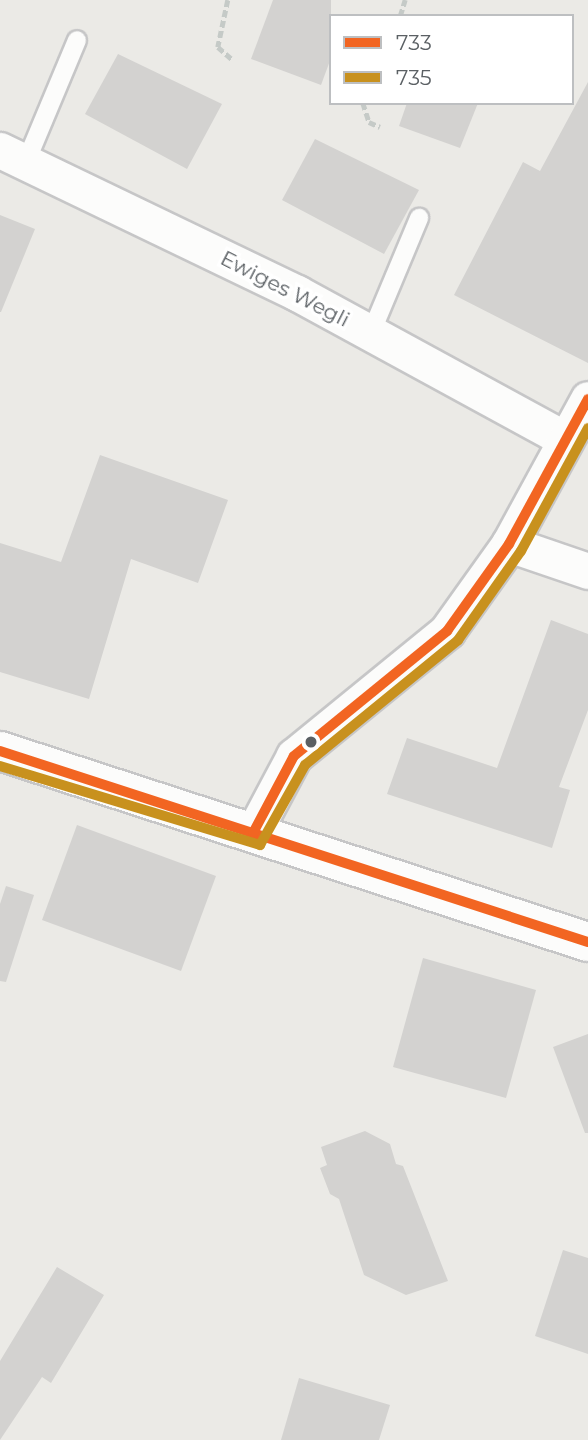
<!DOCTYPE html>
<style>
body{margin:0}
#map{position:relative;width:588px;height:1440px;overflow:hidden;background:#ebeae6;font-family:Montserrat,sans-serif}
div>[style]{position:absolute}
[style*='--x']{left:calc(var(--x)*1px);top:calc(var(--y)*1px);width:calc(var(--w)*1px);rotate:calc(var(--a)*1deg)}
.building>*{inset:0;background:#d3d2d0}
.path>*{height:4.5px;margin-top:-2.25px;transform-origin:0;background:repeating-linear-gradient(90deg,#c5cac7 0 7px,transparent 0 10.5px)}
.roads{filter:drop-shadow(2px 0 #c6c6c7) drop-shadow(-2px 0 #c6c6c7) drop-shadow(0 2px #c6c6c7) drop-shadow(0 -2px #c6c6c7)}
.lane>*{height:18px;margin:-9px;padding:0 9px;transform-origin:9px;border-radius:9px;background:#fcfcfb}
.street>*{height:35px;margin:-17.5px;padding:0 17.5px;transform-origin:17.5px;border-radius:17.5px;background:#fcfcfb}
.secondary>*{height:38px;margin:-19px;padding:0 19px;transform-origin:19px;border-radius:19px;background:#fcfcfb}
.bus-1>*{height:10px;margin:-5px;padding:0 5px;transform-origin:5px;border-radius:5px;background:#f26522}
.bus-2>*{height:10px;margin:-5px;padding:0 5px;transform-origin:5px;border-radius:5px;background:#c8911e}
.dots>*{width:19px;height:19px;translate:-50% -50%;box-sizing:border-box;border:4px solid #fff;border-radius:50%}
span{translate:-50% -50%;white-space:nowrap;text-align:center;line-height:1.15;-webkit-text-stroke:7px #fff;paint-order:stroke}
.street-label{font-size:21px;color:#5b6064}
.legend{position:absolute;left:329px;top:14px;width:245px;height:91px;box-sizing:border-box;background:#fff;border:2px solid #bdbfc1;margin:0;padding:9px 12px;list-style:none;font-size:21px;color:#5b6064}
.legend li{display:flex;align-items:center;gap:14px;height:35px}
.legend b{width:35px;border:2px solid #bdbfc1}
</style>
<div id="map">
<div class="building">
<div style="clip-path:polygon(273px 0,331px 0,331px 58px,321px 85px,251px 59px)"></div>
<div style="clip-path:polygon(118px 54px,222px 104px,187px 169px,85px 114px)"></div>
<div style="clip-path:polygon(588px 82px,588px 363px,454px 295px,523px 162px,540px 171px)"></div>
<div style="clip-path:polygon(407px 103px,478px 103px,460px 148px,399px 126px)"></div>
<div style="clip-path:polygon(315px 139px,419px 190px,384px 254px,282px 200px)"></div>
<div style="clip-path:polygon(0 215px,35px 229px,1px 312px,0 312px)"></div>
<div style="clip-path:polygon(100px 455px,228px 500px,198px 583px,131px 559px,89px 699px,0 672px,0 543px,61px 562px)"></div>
<div style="clip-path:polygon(551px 620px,588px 634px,588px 710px,559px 787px,570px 790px,552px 848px,387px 794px,407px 738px,497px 768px)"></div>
<div style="clip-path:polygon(77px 825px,216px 876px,181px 971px,42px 920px)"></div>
<div style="clip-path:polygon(6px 886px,34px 895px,6px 982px,0 981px,0 904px)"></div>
<div style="clip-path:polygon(423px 958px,536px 990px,506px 1098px,393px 1067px)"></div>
<div style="clip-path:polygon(588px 1034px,588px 1133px,585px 1133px,553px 1047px)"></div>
<div style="clip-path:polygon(365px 1131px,390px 1144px,396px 1164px,403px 1166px,448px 1281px,406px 1295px,364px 1275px,339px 1199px,330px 1194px,320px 1168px,327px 1165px,321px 1147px)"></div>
<div style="clip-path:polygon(563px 1250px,588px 1258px,588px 1354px,535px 1336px)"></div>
<div style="clip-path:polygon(57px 1267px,104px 1295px,51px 1383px,42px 1377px,0 1440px,0 1361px)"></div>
<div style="clip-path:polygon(299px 1378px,390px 1405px,379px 1440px,281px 1440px)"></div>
</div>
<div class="path">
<div style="--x:228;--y:0;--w:48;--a:102"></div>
<div style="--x:218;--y:47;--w:18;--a:41"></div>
<div style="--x:400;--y:16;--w:17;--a:-73"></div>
<div style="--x:363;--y:103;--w:20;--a:72"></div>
<div style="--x:369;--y:122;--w:12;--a:24"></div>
</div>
<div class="roads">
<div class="lane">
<div style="--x:26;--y:162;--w:132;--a:-67.3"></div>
<div style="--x:371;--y:333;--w:125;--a:-67.3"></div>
</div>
<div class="street">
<div style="--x:0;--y:150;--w:330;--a:25.7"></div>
<div style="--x:297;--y:293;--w:305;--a:28.6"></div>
<div style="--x:509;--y:544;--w:83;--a:18.9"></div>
<div style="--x:253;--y:833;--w:87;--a:-62"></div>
<div style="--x:294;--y:756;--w:198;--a:-39.2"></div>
<div style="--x:447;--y:631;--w:107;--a:-54.5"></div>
<div style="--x:509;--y:544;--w:165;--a:-61.4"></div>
</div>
<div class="secondary">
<div style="--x:0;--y:751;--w:618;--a:18"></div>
</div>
</div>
<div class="bus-1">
<div style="--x:0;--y:751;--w:618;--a:18"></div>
<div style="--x:253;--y:833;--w:87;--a:-62"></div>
<div style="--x:294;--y:756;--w:198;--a:-39.2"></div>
<div style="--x:447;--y:631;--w:107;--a:-54.5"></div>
<div style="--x:509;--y:544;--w:165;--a:-61.4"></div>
</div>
<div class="bus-2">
<div style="--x:0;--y:766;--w:272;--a:16.9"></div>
<div style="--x:260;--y:845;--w:92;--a:-60.6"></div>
<div style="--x:305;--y:765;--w:198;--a:-39.2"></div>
<div style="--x:458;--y:640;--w:109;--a:-54.7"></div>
<div style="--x:521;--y:551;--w:140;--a:-61.4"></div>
</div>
<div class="dots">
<div style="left:311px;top:742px;background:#5b6064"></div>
</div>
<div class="street-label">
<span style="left:285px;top:289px;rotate:27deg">Ewiges Wegli</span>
</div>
<ul class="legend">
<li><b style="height:9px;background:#f26522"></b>733</li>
<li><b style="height:9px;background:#c8911e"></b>735</li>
</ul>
</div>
